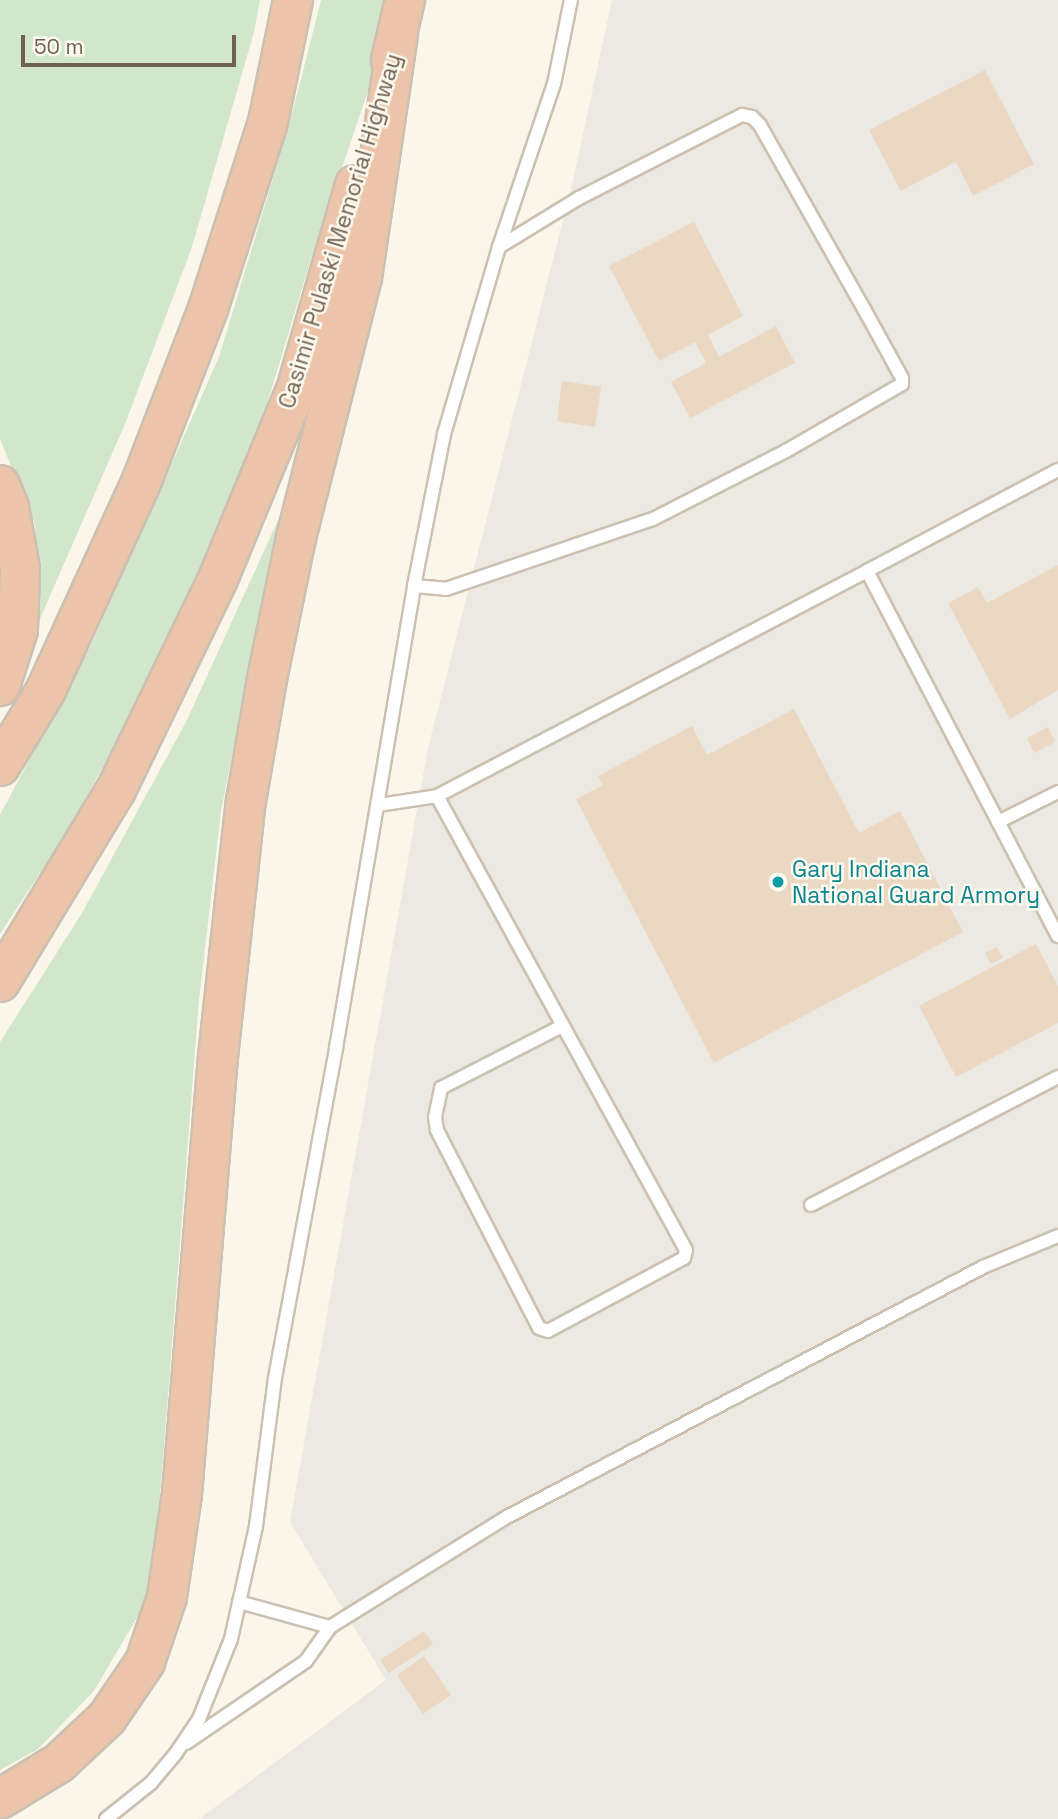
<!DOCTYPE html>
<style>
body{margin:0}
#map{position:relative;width:1058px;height:1819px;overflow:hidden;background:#faf6ea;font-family:"Space Grotesk",sans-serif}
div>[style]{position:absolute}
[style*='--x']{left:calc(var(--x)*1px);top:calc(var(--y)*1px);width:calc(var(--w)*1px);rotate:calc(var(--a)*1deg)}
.industrial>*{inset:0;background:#ece8e2}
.green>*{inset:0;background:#d1e6ca}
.building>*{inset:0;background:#ead8c3}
.roads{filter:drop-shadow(2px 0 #cbc0b1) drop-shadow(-2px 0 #cbc0b1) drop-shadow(0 2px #cbc0b1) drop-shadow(0 -2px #cbc0b1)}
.service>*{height:12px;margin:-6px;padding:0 6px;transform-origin:6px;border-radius:6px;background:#fff}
.motorway>*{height:38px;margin:-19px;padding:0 19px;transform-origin:19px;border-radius:19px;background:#ecc4a9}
.dots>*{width:19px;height:19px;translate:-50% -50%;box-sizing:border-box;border:4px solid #fdfaf0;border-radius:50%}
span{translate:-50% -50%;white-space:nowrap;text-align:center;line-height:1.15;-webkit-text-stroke:5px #fdfaf0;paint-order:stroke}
.street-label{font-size:23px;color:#716150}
.culture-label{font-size:23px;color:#0d838f}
.left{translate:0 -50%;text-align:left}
.scale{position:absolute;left:21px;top:35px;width:215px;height:32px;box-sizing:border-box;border:4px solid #716150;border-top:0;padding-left:9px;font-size:21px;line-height:24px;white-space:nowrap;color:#716150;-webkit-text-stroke:5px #fdfaf0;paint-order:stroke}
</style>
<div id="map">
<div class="industrial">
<div style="clip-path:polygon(612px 0,1058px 0,1058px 1819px,199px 1819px,386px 1680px,290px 1522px,428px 748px,572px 185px)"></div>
</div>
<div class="green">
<div style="clip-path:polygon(0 0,260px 0,254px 32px,192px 247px,125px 424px,39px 621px,35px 524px,0 439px)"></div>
<div style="clip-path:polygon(321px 0,387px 0,372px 79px,310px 262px,263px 417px,194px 597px,71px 826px,0 934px,0 815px,92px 643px,219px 357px,290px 122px)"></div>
<div style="clip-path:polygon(279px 518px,221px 811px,199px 1000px,156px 1548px,142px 1609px,94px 1691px,38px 1749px,0 1770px,0 1042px,82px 913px,187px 720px)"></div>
</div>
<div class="building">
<div style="clip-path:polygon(985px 70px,1034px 164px,973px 196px,956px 162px,901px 191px,869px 130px)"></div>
<div style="clip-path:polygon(694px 222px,743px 316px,708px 335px,719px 357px,776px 326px,795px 363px,690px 418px,671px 382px,706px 363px,695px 342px,659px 361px,609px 266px)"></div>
<div style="clip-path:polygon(562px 381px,601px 387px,595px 427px,557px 421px)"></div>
<div style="clip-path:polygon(1058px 565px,1058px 690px,1010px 719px,948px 603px,978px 587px,987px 603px)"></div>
<div style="clip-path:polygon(794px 709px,859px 833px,900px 811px,963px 932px,714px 1063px,576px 799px,603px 785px,598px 776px,692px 726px,707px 755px)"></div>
<div style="clip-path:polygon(1048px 727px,1055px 742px,1034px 753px,1027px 738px)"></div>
<div style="clip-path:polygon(1036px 944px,1058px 986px,1058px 1023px,956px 1077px,919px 1006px)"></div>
<div style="clip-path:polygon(997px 947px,1003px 958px,991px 964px,985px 953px)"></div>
<div style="clip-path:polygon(424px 1631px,433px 1644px,389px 1673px,380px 1660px)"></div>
<div style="clip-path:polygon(424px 1656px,451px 1695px,423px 1714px,397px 1675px)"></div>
</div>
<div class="roads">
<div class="service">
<div style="--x:867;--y:571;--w:216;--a:-27.9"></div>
<div style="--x:414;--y:586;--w:32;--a:5"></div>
<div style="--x:446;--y:589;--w:219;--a:-18.7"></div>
<div style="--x:653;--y:519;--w:149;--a:-27.1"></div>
<div style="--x:786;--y:451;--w:134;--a:-30"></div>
<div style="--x:902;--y:384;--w:6;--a:-90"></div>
<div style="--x:902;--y:378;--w:79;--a:-118.8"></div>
<div style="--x:864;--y:309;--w:211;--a:-119.5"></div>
<div style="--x:760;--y:125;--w:11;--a:-135"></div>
<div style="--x:752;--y:117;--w:10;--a:-169"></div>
<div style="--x:742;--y:115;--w:183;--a:153"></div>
<div style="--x:579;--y:198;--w:94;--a:148.5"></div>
<div style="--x:437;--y:796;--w:485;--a:-27.6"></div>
<div style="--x:867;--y:571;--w:412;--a:62.4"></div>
<div style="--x:379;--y:805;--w:59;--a:-8.8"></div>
<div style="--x:437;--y:796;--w:518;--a:61.26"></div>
<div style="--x:686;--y:1250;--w:8;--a:104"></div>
<div style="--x:684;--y:1258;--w:154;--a:151.8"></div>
<div style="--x:548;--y:1331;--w:9;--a:-162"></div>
<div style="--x:539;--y:1328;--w:223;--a:-117.3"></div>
<div style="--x:437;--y:1130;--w:13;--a:-99"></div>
<div style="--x:435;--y:1117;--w:30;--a:-78"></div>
<div style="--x:441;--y:1088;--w:136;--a:-27.1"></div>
<div style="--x:998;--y:822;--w:67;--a:-26.6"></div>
<div style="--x:811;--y:1205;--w:278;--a:-27.4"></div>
<div style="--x:239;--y:1602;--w:94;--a:15.4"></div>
<div style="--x:186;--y:1743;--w:145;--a:-34.3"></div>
<div style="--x:306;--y:1661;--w:42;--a:-54.8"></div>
<div style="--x:330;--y:1627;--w:206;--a:-31.9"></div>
<div style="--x:505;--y:1518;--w:540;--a:-27.7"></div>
<div style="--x:983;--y:1267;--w:81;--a:-22.5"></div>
<div style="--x:106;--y:1819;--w:58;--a:-38.7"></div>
<div style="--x:151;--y:1783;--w:39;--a:-50"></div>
<div style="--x:176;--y:1753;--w:41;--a:-55.9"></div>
<div style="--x:199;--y:1719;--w:86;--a:-68.2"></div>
<div style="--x:231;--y:1639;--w:116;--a:-77.5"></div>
<div style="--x:256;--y:1526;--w:149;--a:-82.7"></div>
<div style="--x:275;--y:1378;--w:336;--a:-79.5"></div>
<div style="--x:336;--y:1048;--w:469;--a:-80.4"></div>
<div style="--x:414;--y:586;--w:155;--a:-78.8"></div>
<div style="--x:444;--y:434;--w:195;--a:-73.6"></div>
<div style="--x:499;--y:247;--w:172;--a:-71.4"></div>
<div style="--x:554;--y:84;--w:86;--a:-78.6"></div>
</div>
<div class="motorway">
<div style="--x:391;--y:60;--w:62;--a:-76.9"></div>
<div style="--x:0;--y:485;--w:24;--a:68"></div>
<div style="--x:9;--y:507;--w:63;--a:79.9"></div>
<div style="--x:20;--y:569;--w:61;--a:91.9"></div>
<div style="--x:18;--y:630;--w:59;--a:107.8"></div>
<div style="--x:0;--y:766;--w:89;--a:-58.8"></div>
<div style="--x:46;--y:690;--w:231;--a:-65.4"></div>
<div style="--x:142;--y:480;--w:183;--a:-68.9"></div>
<div style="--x:208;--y:309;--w:196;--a:-72.2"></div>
<div style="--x:268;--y:122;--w:125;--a:-78.4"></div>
<div style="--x:0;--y:982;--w:224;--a:-58.9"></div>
<div style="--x:116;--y:790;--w:234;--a:-64.2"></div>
<div style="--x:218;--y:579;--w:208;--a:-67.6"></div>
<div style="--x:297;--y:387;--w:210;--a:-74"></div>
<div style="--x:0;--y:1799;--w:69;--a:-31.4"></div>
<div style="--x:59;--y:1763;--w:66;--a:-43.2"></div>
<div style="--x:107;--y:1718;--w:68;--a:-55.8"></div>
<div style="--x:145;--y:1662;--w:69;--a:-71.3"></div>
<div style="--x:167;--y:1597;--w:104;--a:-81.7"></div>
<div style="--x:182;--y:1494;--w:438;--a:-85.3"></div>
<div style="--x:218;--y:1057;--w:258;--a:-83.8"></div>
<div style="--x:246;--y:801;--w:124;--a:-80.2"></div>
<div style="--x:267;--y:679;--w:144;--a:-78.4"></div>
<div style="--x:296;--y:538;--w:268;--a:-75.8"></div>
<div style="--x:362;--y:278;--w:246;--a:-81.6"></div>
</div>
</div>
<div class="dots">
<div style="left:778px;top:882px;background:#0f9aa8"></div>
</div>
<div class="street-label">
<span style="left:340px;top:231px;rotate:-73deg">Casimir Pulaski Memorial Highway</span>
</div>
<div class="culture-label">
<span class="left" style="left:792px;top:882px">Gary Indiana<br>National Guard Armory</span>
</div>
<div class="scale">50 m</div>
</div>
